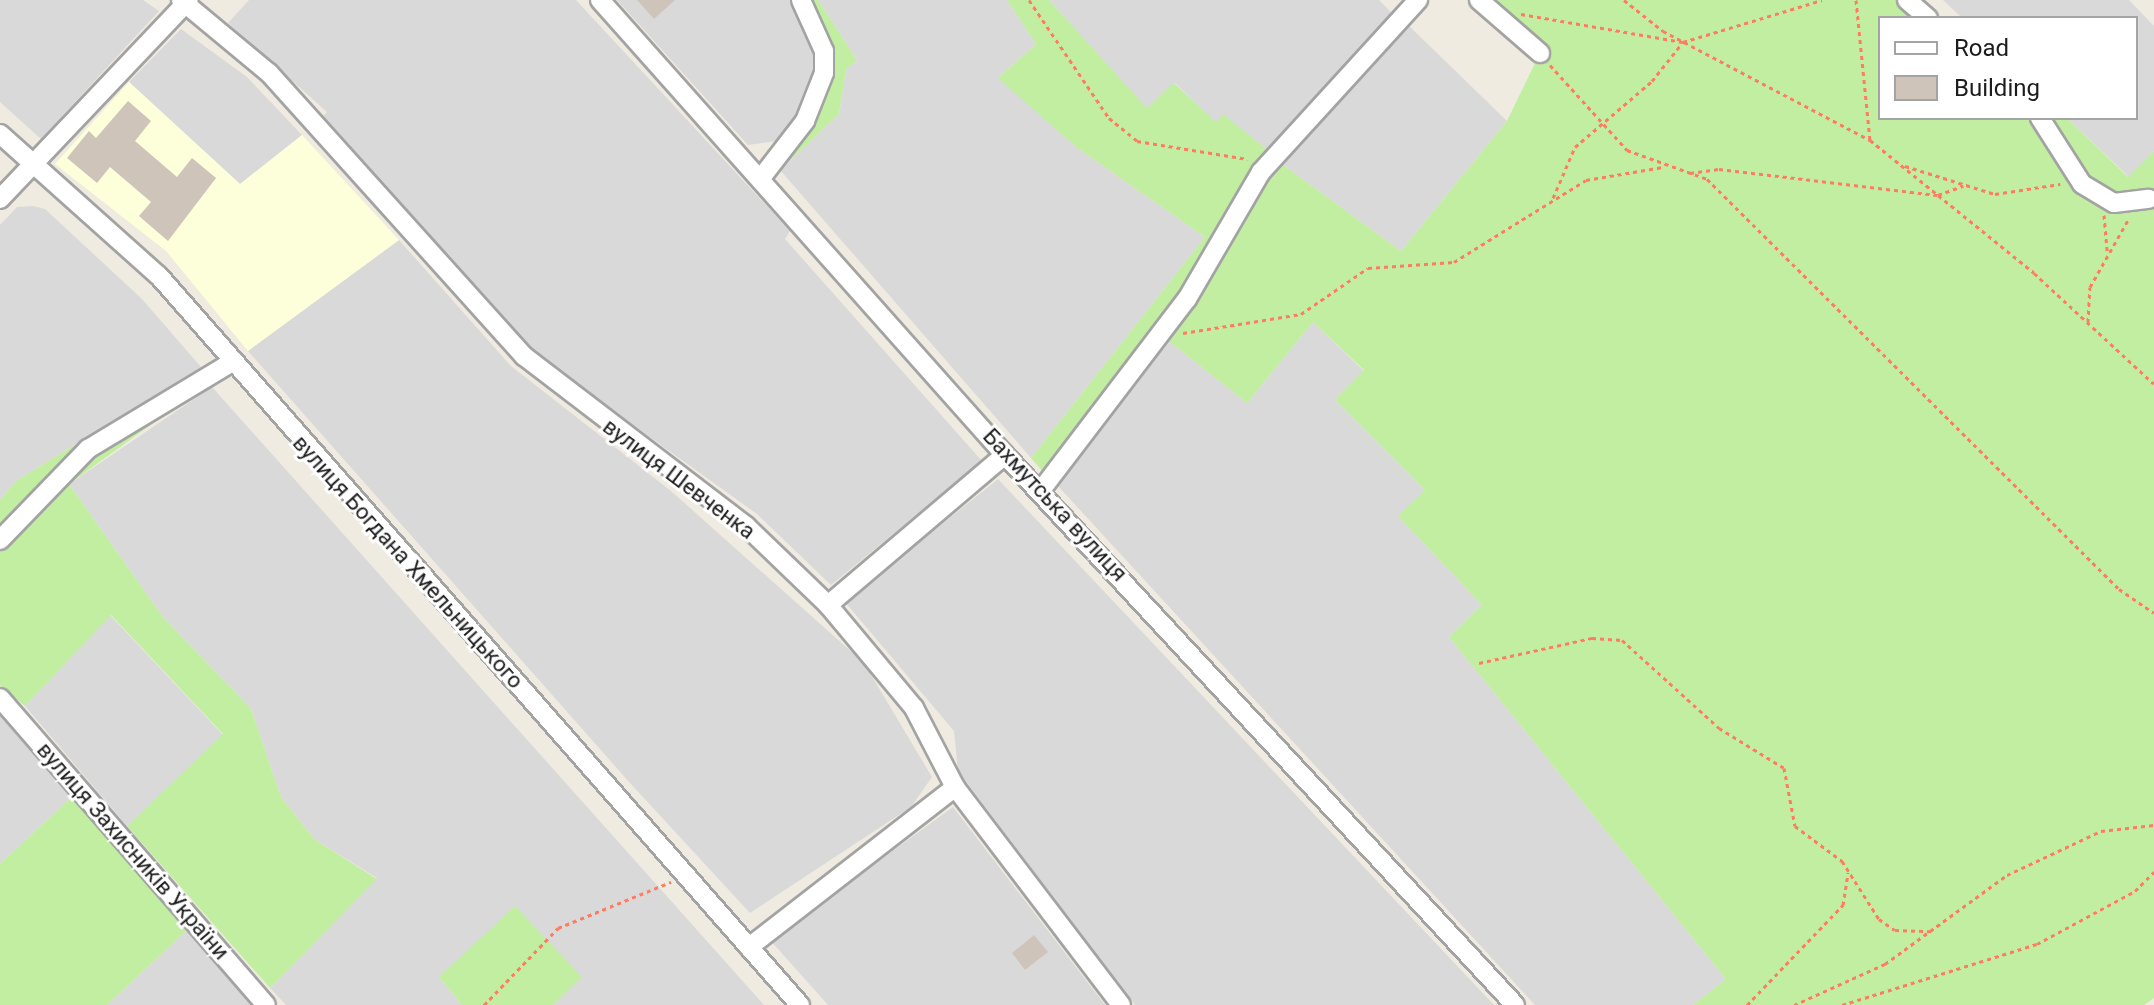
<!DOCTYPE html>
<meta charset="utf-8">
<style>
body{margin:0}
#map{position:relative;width:2154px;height:1005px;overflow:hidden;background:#efebe0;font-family:Roboto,sans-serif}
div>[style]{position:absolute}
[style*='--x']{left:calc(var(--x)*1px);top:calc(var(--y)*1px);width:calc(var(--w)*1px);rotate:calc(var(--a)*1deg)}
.residential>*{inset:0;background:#dad9d9}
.education>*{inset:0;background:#fcffd9}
.grass>*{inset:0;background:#c1eea1}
.building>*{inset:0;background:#cfc4b9}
.path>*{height:3px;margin-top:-1.5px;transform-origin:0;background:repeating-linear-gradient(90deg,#ff7c61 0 4px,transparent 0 8px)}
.roads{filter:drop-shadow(2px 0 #a3a3a3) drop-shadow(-2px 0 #a3a3a3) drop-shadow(0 2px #a3a3a3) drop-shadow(0 -2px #a3a3a3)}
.minor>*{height:18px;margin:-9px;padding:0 9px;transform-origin:9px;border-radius:9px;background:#fff}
span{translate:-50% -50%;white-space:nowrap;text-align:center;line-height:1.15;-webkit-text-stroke:6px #fff;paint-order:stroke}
.street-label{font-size:22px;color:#1c1c1c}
.legend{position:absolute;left:1878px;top:16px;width:260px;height:104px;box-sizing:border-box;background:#fff;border:2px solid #a4a4a4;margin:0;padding:10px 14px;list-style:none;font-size:24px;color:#1c1c1c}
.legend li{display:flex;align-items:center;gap:16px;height:40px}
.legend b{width:40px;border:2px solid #a4a4a4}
</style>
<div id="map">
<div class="residential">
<div style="clip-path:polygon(0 0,143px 0,159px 11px,41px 139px,0 102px)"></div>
<div style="clip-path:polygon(249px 0,576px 0,790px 231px,785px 239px,982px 461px,831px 585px,757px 514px,530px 351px,319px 121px,327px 112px,228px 23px)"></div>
<div style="clip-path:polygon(617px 0,791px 0,812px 38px,816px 64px,794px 122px,777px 141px,748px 145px)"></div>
<div style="clip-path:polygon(818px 0,1007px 0,1036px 44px,999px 77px,1076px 147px,1205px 237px,1031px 458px,780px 170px,839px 114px,846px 69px,857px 60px)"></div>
<div style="clip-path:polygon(1049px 0,1379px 0,1393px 14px,1270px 152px,1223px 115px,1216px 123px,1175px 83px,1147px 109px)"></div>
<div style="clip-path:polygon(1943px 0,2129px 0,2154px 26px,2154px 151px,2129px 177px,2067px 118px,2136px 118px,2136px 18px,1962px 18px)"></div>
<div style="clip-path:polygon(1405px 22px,1507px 121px,1401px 251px,1279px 162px)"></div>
<div style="clip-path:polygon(181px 29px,247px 77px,302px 135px,240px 184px,129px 82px)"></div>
<div style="clip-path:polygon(33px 206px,45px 209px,142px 299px,201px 367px,16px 481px,0 500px,0 225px,17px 207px)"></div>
<div style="clip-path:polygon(399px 240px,511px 366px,671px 491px,864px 663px,932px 777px,911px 807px,750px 913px,630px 783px,248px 351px)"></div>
<div style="clip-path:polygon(1313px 322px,1364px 371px,1335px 400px,1425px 490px,1399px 517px,1482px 605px,1449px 637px,1726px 979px,1693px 1005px,1535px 1005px,1058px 486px,1169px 341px,1247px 403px)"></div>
<div style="clip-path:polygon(212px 387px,764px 1005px,553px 1005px,581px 977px,439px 977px,462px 1005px,286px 1005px,270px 988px,377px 878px,314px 839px,281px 797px,251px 709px,163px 617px,69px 484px)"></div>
<div style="clip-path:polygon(998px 479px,1494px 1005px,1135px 1005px,958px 771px,954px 731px,845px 602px)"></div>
<div style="clip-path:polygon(110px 615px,223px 735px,127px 826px,25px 706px)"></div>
<div style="clip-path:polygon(0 713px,75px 794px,0 864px)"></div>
<div style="clip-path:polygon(953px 807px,1105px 1005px,828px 1005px,770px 940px)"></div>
<div style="clip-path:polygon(187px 930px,255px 1005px,107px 1005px)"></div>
</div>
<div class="education">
<div style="clip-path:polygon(129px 82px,240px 184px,302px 135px,399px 240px,248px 351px,166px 251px,55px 164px)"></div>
</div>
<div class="grass">
<div style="clip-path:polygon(810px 0,818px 0,857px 60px,846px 69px,839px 114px,780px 170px,829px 93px,832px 65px)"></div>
<div style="clip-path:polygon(1007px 0,1049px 0,1147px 108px,1174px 83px,1216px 122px,1223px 114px,1270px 152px,1199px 268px,1045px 474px,1031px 458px,1205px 237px,1076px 147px,998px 78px,1036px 44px)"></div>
<div style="clip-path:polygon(1485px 0,1898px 0,1920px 18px,1880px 18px,1880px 118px,2035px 118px,2076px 181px,2114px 199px,2085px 181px,2044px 118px,2067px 118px,2128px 177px,2154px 151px,2154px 998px,2144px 1005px,1693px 1005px,1726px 979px,1449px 637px,1482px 605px,1398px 516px,1425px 490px,1335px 400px,1364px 370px,1313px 322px,1247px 403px,1169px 341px,1246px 205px,1279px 162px,1401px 251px,1507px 121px,1540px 53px)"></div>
<div style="clip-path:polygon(210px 382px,69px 484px,163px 617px,251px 709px,281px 797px,314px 839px,377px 879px,270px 988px,127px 826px,223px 734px,111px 615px,25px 706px,0 685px,0 551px,87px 459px)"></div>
<div style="clip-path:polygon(94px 433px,42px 485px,0 534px,0 500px,16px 481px)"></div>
<div style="clip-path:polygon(75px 794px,187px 930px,107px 1005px,0 1005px,0 864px)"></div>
<div style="clip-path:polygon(515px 906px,582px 977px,553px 1005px,462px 1005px,439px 977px)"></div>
</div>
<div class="building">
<div style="clip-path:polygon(637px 0,675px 0,654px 19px)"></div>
<div style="clip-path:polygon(128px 101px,151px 121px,135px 141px,177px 177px,192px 158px,216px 178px,168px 241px,139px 216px,151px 202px,110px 167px,97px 183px,67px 158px,89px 131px,96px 138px)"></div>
<div style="clip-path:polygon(1034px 935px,1048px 952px,1025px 970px,1012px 953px)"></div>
</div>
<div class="path">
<div style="--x:1029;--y:0;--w:143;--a:55.9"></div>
<div style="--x:1109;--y:118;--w:36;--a:39"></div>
<div style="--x:1137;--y:141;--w:112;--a:9.2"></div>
<div style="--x:1624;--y:0;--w:50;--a:38.5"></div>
<div style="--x:1663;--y:31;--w:234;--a:27.8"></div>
<div style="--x:1870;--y:140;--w:211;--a:39"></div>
<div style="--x:2034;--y:273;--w:163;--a:42.8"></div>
<div style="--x:1856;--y:0;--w:141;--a:84.3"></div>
<div style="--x:1521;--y:14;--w:164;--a:9.8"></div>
<div style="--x:1683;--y:42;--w:145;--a:-16.8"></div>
<div style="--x:1550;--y:65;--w:115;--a:47.8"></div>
<div style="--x:1627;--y:150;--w:85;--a:19.9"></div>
<div style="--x:1707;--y:179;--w:581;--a:44.86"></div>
<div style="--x:2119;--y:589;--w:42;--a:34.4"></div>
<div style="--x:1905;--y:166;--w:94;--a:17.3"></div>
<div style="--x:1995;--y:194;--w:66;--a:-8.7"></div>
<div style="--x:1690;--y:173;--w:29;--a:-8"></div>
<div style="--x:1719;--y:169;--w:221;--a:6.8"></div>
<div style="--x:1938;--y:195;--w:27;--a:-20"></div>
<div style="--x:1553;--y:198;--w:56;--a:-66.7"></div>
<div style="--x:1575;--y:147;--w:101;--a:-40.6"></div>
<div style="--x:1652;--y:81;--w:50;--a:-51.5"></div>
<div style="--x:2104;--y:215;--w:37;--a:85"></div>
<div style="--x:2088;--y:322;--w:35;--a:-87"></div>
<div style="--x:2090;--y:287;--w:77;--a:-60.4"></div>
<div style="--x:1183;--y:333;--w:120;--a:-9.1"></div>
<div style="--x:1301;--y:314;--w:81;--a:-34.5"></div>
<div style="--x:1368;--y:268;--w:86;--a:-4"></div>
<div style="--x:1454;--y:262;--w:155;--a:-31.8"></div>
<div style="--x:1586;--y:180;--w:78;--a:-9.6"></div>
<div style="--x:1479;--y:663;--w:116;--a:-12.5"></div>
<div style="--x:1592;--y:638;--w:30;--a:4"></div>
<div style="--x:1622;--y:640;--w:131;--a:42.2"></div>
<div style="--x:1719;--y:728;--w:76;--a:31.6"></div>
<div style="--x:1784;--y:768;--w:59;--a:79.3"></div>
<div style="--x:1795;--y:826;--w:59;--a:36.7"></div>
<div style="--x:1842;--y:861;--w:69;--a:57.5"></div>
<div style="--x:1879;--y:919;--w:19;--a:35"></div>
<div style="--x:1895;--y:930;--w:36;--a:2"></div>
<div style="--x:484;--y:1005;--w:107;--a:-46.1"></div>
<div style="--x:558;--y:928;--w:122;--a:-22.2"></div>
<div style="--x:1747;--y:1005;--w:139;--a:-46.2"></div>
<div style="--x:1843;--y:905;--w:33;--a:-81"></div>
<div style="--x:1794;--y:1005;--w:100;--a:-24.3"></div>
<div style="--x:1885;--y:964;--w:151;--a:-36.1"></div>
<div style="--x:2007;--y:875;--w:104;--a:-25.1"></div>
<div style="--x:2101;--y:831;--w:53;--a:-6.5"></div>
<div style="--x:1842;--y:1005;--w:204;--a:-17.4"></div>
<div style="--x:2037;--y:944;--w:111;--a:-28.4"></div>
<div style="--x:2135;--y:891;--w:27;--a:-45"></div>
</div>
<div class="roads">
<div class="minor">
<div style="--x:181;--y:0;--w:114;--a:39.7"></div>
<div style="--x:269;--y:73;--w:381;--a:48"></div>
<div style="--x:524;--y:356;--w:280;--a:37.4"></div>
<div style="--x:746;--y:526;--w:114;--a:43.9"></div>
<div style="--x:828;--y:605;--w:134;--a:50.1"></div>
<div style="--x:914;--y:708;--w:89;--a:62.6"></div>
<div style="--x:955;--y:787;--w:274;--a:52.7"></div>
<div style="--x:600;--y:0;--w:609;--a:48.33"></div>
<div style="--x:1005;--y:455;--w:750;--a:47.16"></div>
<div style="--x:1479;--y:0;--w:81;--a:41"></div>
<div style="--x:1907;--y:0;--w:28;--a:41"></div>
<div style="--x:2040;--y:118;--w:78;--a:57.5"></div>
<div style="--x:2082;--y:184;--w:37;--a:31"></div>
<div style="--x:2114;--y:203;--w:35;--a:-7"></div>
<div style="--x:0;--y:134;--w:213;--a:41.8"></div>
<div style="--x:159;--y:276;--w:971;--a:48.68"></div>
<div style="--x:761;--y:178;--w:72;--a:-52.3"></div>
<div style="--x:805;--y:121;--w:52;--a:-68.4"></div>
<div style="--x:824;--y:73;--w:22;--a:-90"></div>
<div style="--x:824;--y:51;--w:56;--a:-114.3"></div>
<div style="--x:0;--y:199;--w:274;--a:-46.5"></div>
<div style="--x:1042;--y:489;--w:239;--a:-52.7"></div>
<div style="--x:1187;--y:299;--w:147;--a:-59.8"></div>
<div style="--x:1261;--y:172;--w:233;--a:-47.6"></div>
<div style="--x:0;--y:540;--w:127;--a:-46"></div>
<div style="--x:88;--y:449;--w:170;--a:-31.1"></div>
<div style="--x:828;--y:605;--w:232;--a:-40.3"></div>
<div style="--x:0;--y:698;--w:406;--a:49.1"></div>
<div style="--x:749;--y:947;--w:261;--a:-37.8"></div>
</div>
</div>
<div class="street-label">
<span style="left:679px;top:479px;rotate:37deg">вулиця Шевченка</span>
<span style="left:1055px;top:505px;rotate:47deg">Бахмутська вулиця</span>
<span style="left:408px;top:562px;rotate:48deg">вулиця Богдана Хмельницького</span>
<span style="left:133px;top:851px;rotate:49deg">вулиця Захисників України</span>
</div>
<ul class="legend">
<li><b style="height:10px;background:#fff"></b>Road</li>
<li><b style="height:22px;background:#cfc4b9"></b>Building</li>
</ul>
</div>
